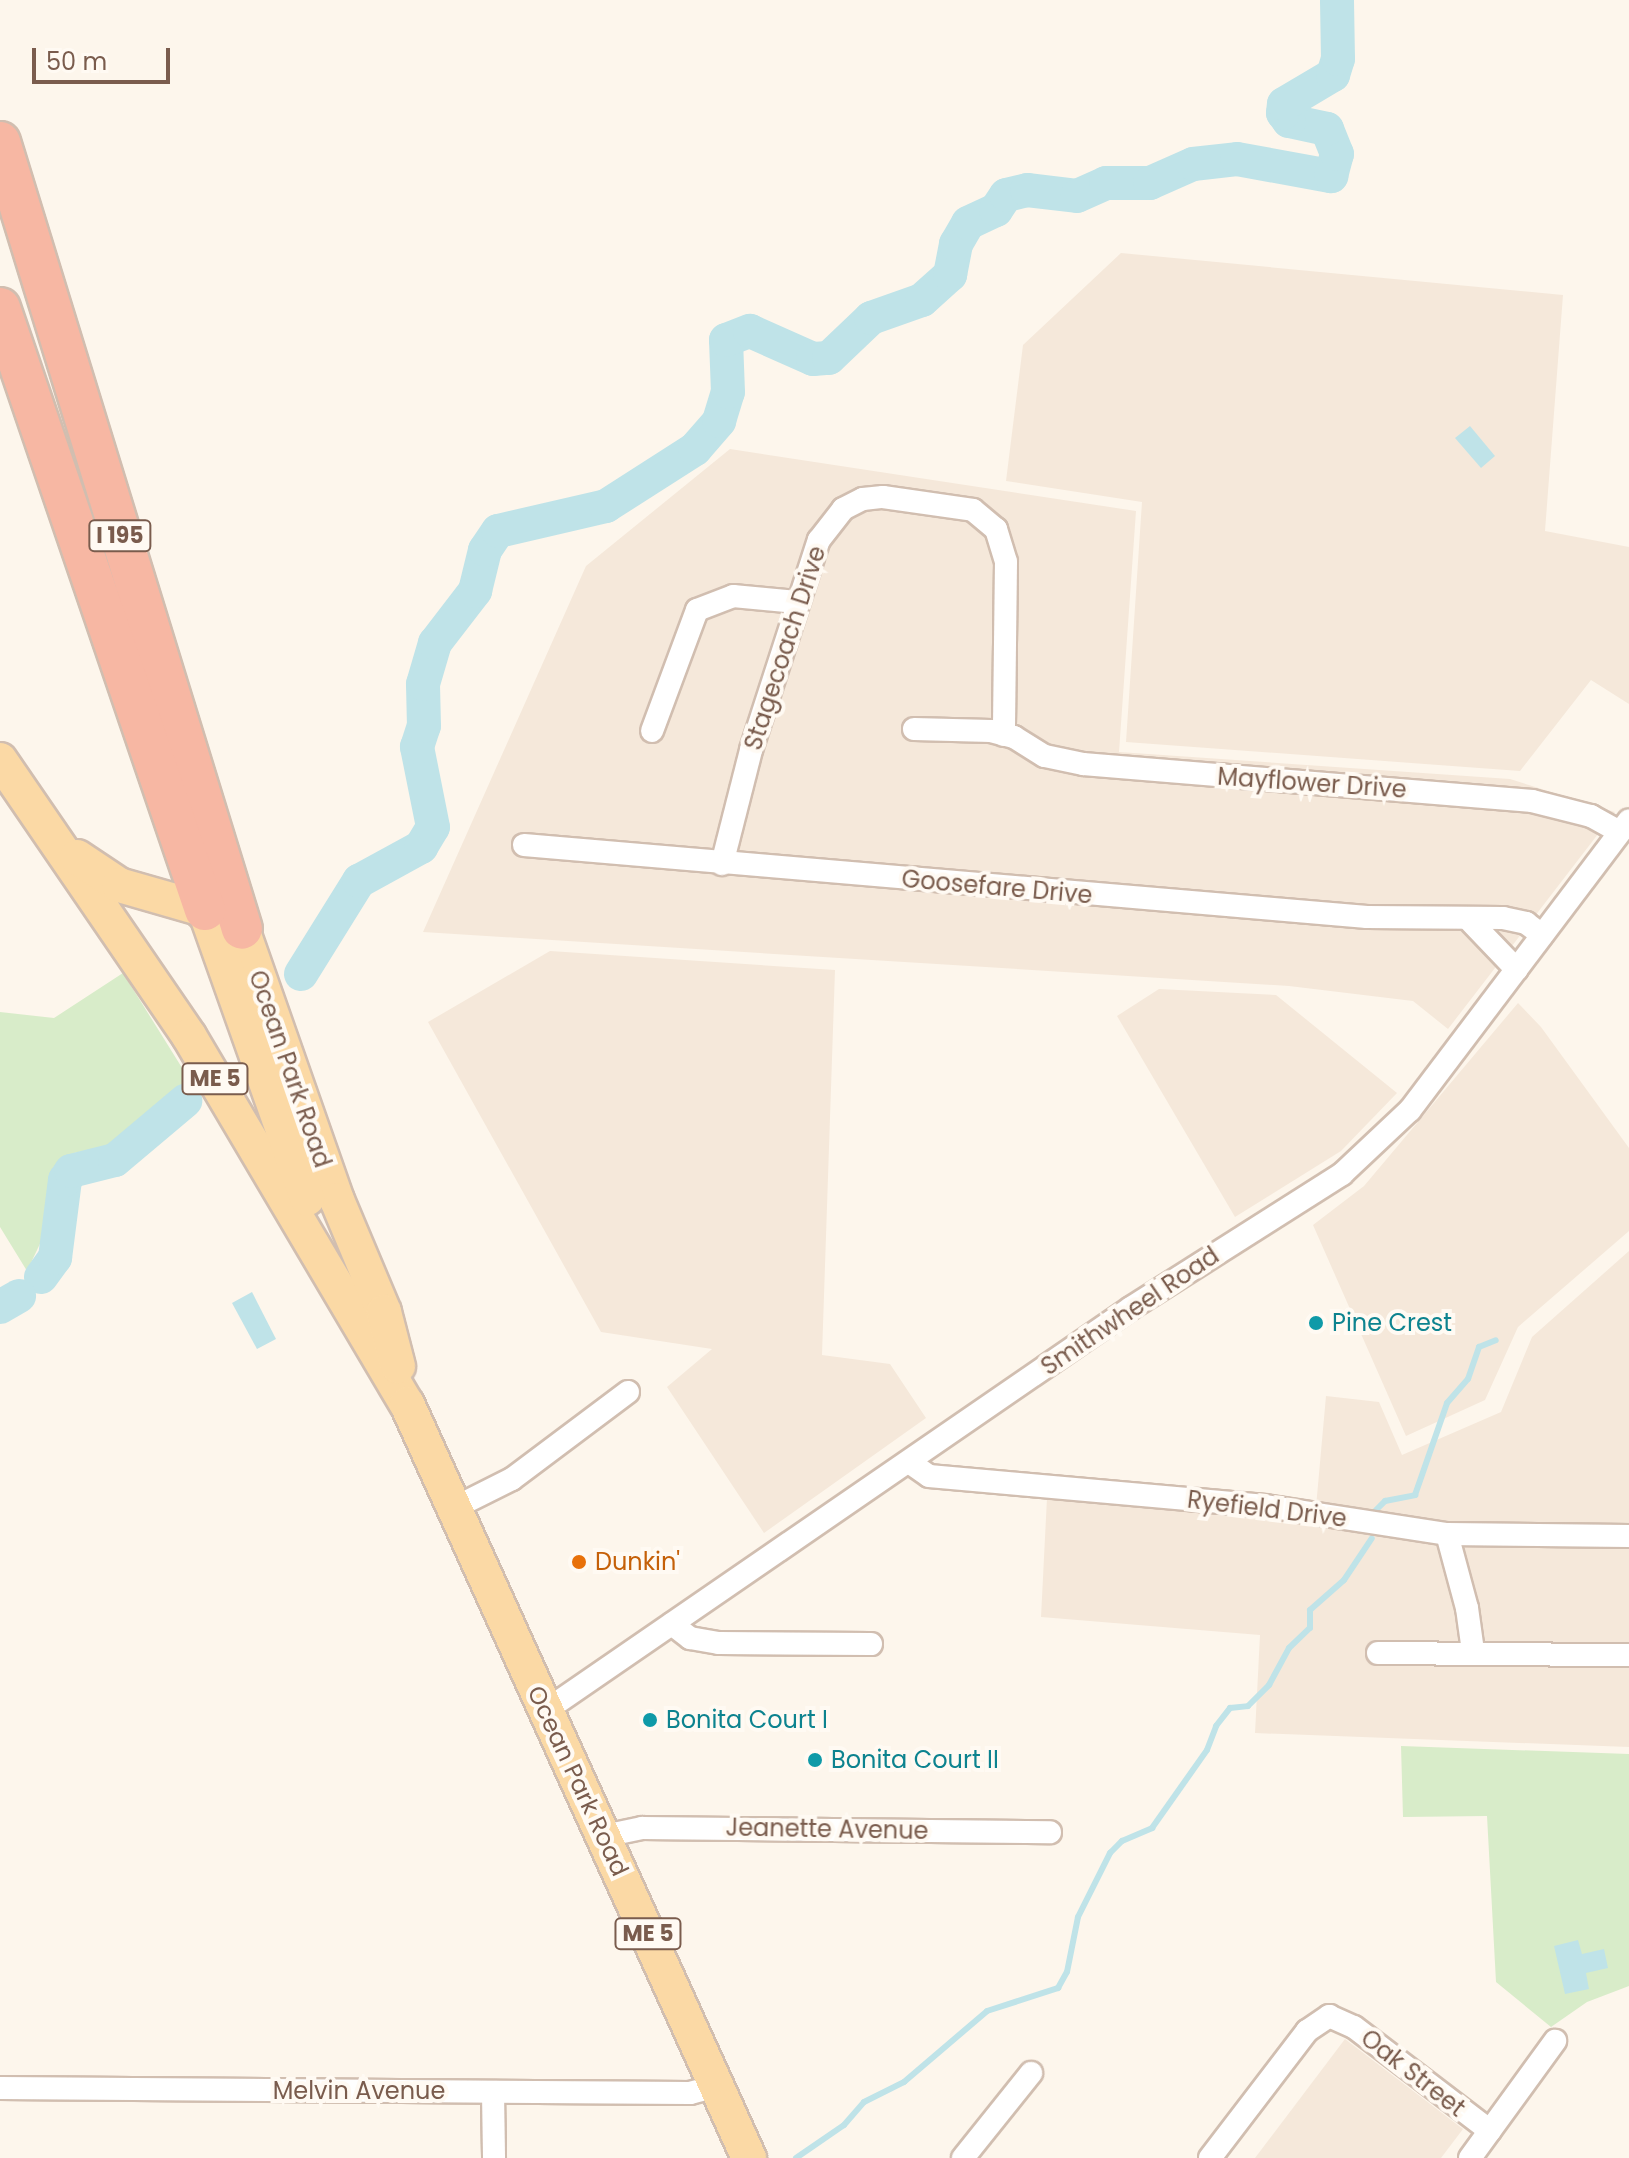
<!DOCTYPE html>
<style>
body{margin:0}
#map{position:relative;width:1629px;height:2158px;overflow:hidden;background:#fdf6ec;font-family:Poppins,sans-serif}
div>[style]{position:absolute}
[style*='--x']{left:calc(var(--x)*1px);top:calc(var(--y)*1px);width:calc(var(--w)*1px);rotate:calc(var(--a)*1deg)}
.residential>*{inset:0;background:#f5e8da}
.green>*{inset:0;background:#d8ecc9}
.water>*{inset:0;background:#bfe3e8}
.stream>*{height:6px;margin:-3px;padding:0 3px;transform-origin:3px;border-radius:3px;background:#bfe3e8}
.river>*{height:34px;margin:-17px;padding:0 17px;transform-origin:17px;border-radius:17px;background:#bfe3e8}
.roads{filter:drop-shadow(2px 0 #d1beb0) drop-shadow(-2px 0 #d1beb0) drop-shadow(0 2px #d1beb0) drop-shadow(0 -2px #d1beb0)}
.street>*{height:22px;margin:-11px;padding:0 11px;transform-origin:11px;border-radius:11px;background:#fff}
.primary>*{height:34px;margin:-17px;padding:0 17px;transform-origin:17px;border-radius:17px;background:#fbd9a5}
.highway>*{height:40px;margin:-20px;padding:0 20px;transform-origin:20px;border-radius:20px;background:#f7b7a3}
.dots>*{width:22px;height:22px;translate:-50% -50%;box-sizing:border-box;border:4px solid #fffaf3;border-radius:50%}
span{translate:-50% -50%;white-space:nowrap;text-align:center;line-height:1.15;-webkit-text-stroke:8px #fffaf3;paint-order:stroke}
.shield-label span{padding:2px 6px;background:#fffaf3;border:2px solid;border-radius:6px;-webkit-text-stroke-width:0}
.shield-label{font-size:22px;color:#7a5c4d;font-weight:700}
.street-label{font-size:24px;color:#7a5c4d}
.culture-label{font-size:24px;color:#0d838f}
.left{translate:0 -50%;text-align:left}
.food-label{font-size:24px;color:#c56008}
.scale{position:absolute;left:32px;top:48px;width:138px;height:36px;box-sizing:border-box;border:4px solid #7a5c4d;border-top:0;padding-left:10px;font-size:24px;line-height:28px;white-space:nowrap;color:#7a5c4d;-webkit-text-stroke:6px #fffaf3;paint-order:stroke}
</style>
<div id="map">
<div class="residential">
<div style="clip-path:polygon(1121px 253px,1563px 295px,1545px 531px,1629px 547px,1629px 704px,1591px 680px,1520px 771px,1126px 742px,1142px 502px,1006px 481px,1023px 345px)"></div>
<div style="clip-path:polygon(730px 449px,1136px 511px,1119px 752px,1510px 779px,1615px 812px,1448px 1029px,1413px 1001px,1289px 986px,423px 932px,586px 566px)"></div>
<div style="clip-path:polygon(550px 951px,835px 970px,822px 1355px,890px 1364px,926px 1418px,764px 1533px,667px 1387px,712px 1349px,601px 1332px,428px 1022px)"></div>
<div style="clip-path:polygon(1159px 989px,1276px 995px,1397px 1093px,1341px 1151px,1235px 1217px,1117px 1016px)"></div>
<div style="clip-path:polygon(1518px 1003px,1541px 1027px,1629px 1148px,1629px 1231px,1518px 1327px,1485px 1400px,1406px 1436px,1313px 1225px,1364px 1186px)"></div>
<div style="clip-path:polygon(1629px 1251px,1629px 1747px,1255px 1733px,1260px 1635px,1041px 1617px,1047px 1498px,1315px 1518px,1326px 1396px,1379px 1402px,1402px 1455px,1501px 1412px,1532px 1337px)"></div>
<div style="clip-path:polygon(1345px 2039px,1463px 2129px,1441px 2158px,1255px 2158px)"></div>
</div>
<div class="green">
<div style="clip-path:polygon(123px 973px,189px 1079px,107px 1146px,74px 1153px,58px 1162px,50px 1176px,48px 1227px,27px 1271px,0 1227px,0 1012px,54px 1018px)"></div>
<div style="clip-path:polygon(1401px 1746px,1629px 1754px,1629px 1986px,1587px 2002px,1551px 2027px,1496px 1982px,1487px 1816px,1403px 1817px)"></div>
</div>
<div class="water">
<div style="clip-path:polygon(1470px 426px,1495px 456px,1481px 468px,1455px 438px)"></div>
<div style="clip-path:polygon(252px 1292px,276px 1339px,257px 1349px,232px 1303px)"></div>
<div style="clip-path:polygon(1578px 1940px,1582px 1954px,1604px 1949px,1608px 1968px,1586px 1973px,1589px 1989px,1565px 1994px,1554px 1946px)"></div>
</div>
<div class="stream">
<div style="--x:1376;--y:1510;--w:13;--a:-45"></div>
<div style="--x:1385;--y:1501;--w:31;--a:-11"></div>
<div style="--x:1415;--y:1495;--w:97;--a:-70.8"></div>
<div style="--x:1447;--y:1403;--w:32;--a:-49"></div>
<div style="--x:1468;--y:1379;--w:34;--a:-71"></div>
<div style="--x:1479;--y:1347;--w:18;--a:-22"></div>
<div style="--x:796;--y:2158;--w:58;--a:-34.5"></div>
<div style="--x:844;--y:2125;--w:30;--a:-49"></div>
<div style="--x:864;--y:2102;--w:45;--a:-26.6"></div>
<div style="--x:904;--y:2082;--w:109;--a:-40.5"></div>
<div style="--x:987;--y:2011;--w:75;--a:-17.9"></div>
<div style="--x:1058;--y:1988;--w:18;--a:-61"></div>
<div style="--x:1067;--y:1972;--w:56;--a:-78.7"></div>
<div style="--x:1078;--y:1917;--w:72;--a:-63.4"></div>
<div style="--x:1110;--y:1853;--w:17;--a:-45"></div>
<div style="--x:1122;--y:1841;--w:33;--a:-23"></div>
<div style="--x:1152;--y:1828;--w:95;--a:-54.8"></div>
<div style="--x:1207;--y:1750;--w:26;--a:-69"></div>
<div style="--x:1216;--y:1726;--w:23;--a:-52"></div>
<div style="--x:1230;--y:1708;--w:18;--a:-6"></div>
<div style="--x:1248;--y:1706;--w:30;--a:-45"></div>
<div style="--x:1269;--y:1685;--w:42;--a:-61.6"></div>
<div style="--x:1289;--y:1648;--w:29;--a:-44"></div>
<div style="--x:1310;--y:1628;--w:18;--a:-90"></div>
<div style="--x:1310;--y:1610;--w:45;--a:-41.4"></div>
<div style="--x:1344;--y:1580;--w:50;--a:-56.3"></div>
</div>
<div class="river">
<div style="--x:301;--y:974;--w:110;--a:-58.1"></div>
<div style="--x:359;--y:881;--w:71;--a:-28.7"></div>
<div style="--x:421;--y:847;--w:23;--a:-59"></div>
<div style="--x:433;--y:827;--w:82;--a:-101.3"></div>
<div style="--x:417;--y:747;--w:22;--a:-72"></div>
<div style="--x:424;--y:726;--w:42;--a:-91.4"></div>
<div style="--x:423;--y:684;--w:43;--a:-73.7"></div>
<div style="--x:435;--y:643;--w:66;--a:-52.4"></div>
<div style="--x:475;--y:591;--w:42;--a:-76.3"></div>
<div style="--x:485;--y:550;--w:23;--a:-56"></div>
<div style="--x:498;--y:531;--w:111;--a:-13"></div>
<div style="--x:606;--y:506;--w:106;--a:-32.6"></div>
<div style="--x:695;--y:449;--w:37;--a:-49"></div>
<div style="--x:719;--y:421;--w:30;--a:-73"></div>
<div style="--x:728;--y:392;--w:52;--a:-92.2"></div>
<div style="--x:726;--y:340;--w:26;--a:-21"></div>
<div style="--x:750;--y:331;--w:69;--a:24"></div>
<div style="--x:813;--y:359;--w:16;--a:-4"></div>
<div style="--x:829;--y:358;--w:58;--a:-43.6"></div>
<div style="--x:871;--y:318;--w:54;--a:-19.4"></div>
<div style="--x:922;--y:300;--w:38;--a:-42"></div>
<div style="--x:950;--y:275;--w:32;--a:-79"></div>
<div style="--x:956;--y:244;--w:24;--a:-60"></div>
<div style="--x:968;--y:223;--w:31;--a:-25"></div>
<div style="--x:996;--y:210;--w:18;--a:-56"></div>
<div style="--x:1006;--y:195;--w:22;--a:-13"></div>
<div style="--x:1027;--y:190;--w:50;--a:6.8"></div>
<div style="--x:1077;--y:196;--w:32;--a:-24"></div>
<div style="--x:1106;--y:183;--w:44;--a:0"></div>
<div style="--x:1150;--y:183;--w:47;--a:-23.8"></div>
<div style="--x:1193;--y:164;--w:44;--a:-6.5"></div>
<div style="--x:1237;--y:159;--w:96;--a:10.3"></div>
<div style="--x:1331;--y:176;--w:23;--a:-75"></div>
<div style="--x:1337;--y:154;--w:27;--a:-112"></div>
<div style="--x:1327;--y:129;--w:39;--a:-168"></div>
<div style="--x:1289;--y:121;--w:10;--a:-127"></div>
<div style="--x:1283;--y:113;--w:9;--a:-84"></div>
<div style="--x:1284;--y:104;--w:57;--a:-30.6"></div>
<div style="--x:1333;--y:75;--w:17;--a:-73"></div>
<div style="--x:1338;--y:59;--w:59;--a:-91"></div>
<div style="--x:41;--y:1277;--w:24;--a:-54"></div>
<div style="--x:55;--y:1258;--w:79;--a:-82.7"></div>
<div style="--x:65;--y:1180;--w:11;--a:-56"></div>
<div style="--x:71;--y:1171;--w:45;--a:-14"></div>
<div style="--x:115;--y:1160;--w:92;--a:-40.1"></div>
<div style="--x:0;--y:1307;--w:22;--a:-30"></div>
</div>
<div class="roads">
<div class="street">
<div style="--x:914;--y:729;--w:77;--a:1.5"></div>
<div style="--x:991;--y:731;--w:24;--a:15"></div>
<div style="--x:1014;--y:737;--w:36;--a:32"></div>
<div style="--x:1045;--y:756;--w:39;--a:12"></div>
<div style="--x:1083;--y:764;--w:451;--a:4.7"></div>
<div style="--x:1532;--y:801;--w:61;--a:14.3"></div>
<div style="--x:1591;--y:816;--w:33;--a:29"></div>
<div style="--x:652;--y:731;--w:129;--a:-69.6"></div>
<div style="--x:697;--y:610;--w:39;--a:-21"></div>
<div style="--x:733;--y:596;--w:64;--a:5.4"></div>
<div style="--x:524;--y:845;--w:846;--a:4.88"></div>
<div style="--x:1367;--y:917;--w:136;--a:0.4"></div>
<div style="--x:1503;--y:918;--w:24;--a:12"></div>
<div style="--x:1526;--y:923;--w:20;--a:37"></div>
<div style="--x:722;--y:864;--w:118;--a:-75.7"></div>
<div style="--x:751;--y:750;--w:221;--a:-72.1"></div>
<div style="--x:819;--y:540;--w:39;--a:-52"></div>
<div style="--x:843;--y:509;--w:22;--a:-27"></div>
<div style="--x:863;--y:499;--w:20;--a:-6"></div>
<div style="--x:883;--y:497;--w:91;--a:8.2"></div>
<div style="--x:973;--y:510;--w:30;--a:40"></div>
<div style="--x:996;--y:529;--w:34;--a:73"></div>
<div style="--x:1006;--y:562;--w:173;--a:90.7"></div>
<div style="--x:1471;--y:922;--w:66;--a:46.2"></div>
<div style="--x:909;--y:1462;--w:24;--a:35"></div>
<div style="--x:929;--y:1476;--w:338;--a:5.1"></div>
<div style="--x:1266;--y:1506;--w:183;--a:8.8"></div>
<div style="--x:1447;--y:1534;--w:182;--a:0.6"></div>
<div style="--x:454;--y:1508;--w:65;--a:-26.6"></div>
<div style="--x:512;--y:1479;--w:145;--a:-36.9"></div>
<div style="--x:1447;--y:1534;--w:77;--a:74.9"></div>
<div style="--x:1467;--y:1608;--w:43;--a:82.1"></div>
<div style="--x:672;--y:1624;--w:23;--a:38"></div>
<div style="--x:690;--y:1638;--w:29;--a:10"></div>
<div style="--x:719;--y:1643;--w:152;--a:0.4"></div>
<div style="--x:1378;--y:1653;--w:251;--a:0.5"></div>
<div style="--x:545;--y:1711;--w:711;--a:-34.52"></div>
<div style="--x:1131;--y:1308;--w:250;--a:-32.4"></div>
<div style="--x:1342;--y:1174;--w:93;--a:-43.3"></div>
<div style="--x:1410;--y:1110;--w:363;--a:-52.9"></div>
<div style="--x:604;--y:1836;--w:39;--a:-12"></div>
<div style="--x:642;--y:1828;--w:408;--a:0.6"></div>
<div style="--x:0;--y:2088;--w:690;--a:0.42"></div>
<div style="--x:690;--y:2093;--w:28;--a:-15"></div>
<div style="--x:493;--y:2092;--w:66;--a:89.1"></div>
<div style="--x:963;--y:2158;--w:109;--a:-51.3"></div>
<div style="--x:1210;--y:2158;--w:160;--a:-52.6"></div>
<div style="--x:1307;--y:2031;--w:27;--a:-34"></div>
<div style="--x:1329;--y:2016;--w:27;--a:24"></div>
<div style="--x:1354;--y:2027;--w:171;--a:37.4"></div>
<div style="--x:1470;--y:2158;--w:145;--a:-54"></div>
</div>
<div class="primary">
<div style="--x:0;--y:760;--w:335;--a:55.6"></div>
<div style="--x:189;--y:1036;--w:428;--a:59.4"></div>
<div style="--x:407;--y:1404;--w:828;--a:65.6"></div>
<div style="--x:77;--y:857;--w:50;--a:33.7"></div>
<div style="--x:119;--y:885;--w:112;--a:16"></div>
<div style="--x:227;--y:916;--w:20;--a:41"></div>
<div style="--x:242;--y:929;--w:287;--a:70.7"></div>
<div style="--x:337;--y:1200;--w:121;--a:67.2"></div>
<div style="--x:384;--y:1312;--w:56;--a:75.5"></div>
<div style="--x:205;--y:910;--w:306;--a:70.5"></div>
</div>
<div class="highway">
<div style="--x:0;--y:142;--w:823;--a:72.91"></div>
<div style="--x:0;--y:308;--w:636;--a:71.19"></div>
</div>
</div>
<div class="dots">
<div style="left:1316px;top:1323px;background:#0f9aa8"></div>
<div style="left:579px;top:1562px;background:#e8710a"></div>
<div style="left:650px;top:1720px;background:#0f9aa8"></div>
<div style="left:815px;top:1760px;background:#0f9aa8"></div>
</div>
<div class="shield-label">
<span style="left:120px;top:536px">I 195</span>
<span style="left:215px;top:1079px">ME 5</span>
<span style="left:648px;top:1934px">ME 5</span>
</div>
<div class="street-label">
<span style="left:785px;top:648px;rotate:-72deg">Stagecoach Drive</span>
<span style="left:1312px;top:783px;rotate:4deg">Mayflower Drive</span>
<span style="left:997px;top:887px;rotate:5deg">Goosefare Drive</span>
<span style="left:290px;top:1069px;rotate:71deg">Ocean Park Road</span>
<span style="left:1130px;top:1311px;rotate:-34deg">Smithwheel Road</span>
<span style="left:1267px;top:1509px;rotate:7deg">Ryefield Drive</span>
<span style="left:578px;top:1781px;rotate:65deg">Ocean Park Road</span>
<span style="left:827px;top:1829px;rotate:1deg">Jeanette Avenue</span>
<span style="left:1413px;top:2073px;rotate:38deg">Oak Street</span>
<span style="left:359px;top:2091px">Melvin Avenue</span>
</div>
<div class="culture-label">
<span class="left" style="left:1332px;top:1323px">Pine Crest</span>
<span class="left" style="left:666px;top:1720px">Bonita Court I</span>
<span class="left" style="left:831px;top:1760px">Bonita Court II</span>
</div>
<div class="food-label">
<span class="left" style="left:595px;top:1562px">Dunkin'</span>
</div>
<div class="scale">50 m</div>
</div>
